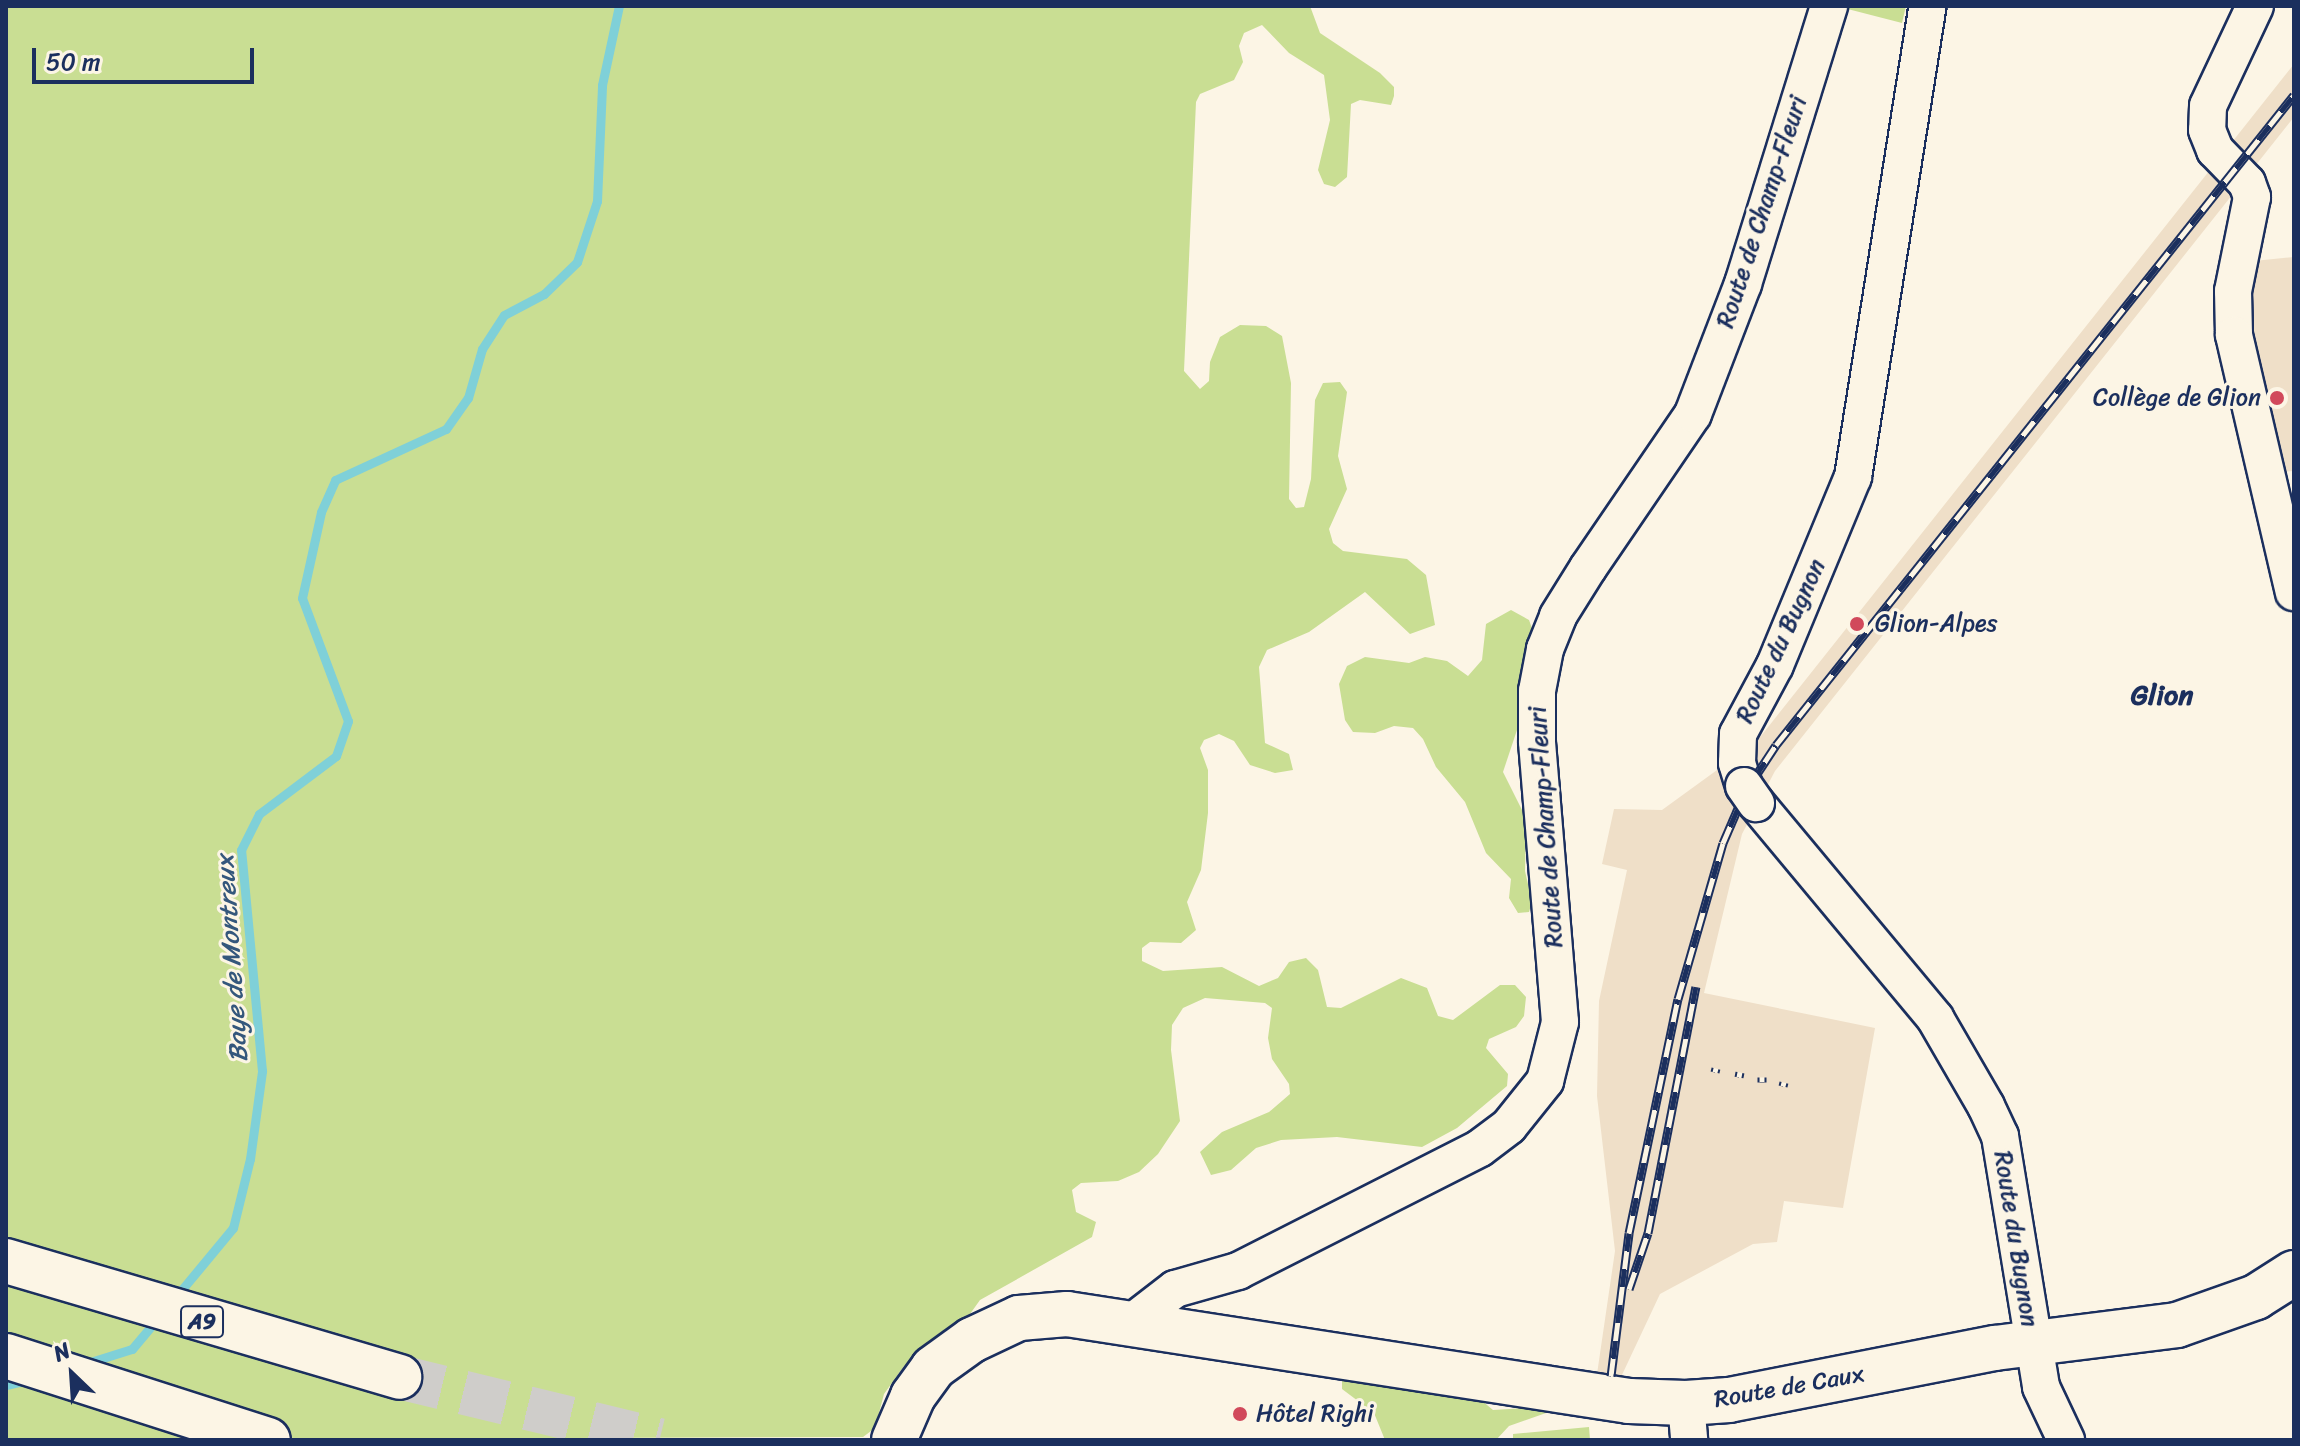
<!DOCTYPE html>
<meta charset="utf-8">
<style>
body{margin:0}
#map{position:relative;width:2300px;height:1446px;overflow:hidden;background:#fcf5e5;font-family:Sriracha,sans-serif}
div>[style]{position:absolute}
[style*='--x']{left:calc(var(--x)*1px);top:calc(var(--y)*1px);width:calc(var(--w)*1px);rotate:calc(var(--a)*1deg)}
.built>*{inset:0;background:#efdfc8}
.green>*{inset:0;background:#c9de93}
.stream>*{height:9px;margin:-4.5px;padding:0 4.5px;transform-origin:4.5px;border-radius:4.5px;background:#7fd0d8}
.highway-tunnel>*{height:44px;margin-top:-22px;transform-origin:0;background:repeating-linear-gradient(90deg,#cfcdca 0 44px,transparent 0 66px)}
.roads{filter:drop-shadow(2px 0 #1b2f5e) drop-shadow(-2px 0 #1b2f5e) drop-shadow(0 2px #1b2f5e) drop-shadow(0 -2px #1b2f5e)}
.street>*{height:36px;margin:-18px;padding:0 18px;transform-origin:18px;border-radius:18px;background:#fcf5e5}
.secondary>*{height:44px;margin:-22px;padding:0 22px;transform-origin:22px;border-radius:22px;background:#fcf5e5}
.highway>*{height:44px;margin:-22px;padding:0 22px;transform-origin:22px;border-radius:22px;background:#fcf5e5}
.rail>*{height:9px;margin-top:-4.5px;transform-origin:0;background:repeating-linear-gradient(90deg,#fcf5e5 0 18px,#1b2f5e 0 36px);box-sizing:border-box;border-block:2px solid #1b2f5e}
.bridges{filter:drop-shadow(2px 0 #1b2f5e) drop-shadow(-2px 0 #1b2f5e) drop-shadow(0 2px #1b2f5e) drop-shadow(0 -2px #1b2f5e)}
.street-bridge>*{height:36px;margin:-18px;padding:0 18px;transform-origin:18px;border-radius:18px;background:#fcf5e5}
.dots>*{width:22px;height:22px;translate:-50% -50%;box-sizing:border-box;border:4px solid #fcf5e5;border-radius:50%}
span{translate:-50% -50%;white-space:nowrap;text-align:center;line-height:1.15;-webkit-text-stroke:6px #fcf5e5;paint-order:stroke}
.shield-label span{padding:2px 6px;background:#fcf5e5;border:2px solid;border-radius:6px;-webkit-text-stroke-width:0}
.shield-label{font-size:22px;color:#1b2f5e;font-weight:700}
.street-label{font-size:24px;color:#1b2f5e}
.poi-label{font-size:24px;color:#1b2f5e}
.right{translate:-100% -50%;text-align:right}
.left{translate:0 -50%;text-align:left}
.water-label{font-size:26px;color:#34577c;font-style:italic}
.quarter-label{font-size:28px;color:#1b2f5e;font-weight:700}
.frame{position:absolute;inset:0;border:8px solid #1b2f5e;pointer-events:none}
.north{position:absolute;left:32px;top:1334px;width:80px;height:80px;-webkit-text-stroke:6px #fcf5e5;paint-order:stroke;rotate:335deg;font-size:22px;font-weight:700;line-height:32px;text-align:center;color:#1b2f5e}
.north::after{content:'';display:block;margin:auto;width:28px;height:36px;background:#1b2f5e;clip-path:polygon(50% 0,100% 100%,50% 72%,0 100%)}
.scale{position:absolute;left:32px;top:48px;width:222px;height:36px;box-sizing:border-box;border:4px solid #1b2f5e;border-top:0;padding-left:10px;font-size:24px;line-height:28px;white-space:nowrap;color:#1b2f5e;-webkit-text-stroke:6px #fcf5e5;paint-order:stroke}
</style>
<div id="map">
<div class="built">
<div style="clip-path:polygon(2294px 64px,2294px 117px,1775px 771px,1742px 834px,1704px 993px,1875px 1028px,1843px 1208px,1784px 1201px,1777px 1242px,1753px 1244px,1660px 1294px,1621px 1377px,1597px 1374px,1615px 1251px,1597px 1096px,1599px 1001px,1627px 870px,1602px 864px,1614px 809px,1662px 810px,1757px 741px)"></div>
<div style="clip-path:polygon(2294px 257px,2294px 471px,2281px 472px,2241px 324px,2244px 262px)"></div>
</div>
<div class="green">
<div style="clip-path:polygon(6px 6px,1310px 6px,1320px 33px,1380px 73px,1394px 87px,1394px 96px,1391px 105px,1360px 100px,1351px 104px,1347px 177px,1335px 187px,1324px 184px,1318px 170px,1330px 120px,1324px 75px,1289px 53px,1262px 25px,1244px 33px,1239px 46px,1243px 62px,1234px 80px,1200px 94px,1196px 102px,1184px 371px,1200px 389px,1209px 381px,1210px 362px,1220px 337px,1240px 325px,1266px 326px,1282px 336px,1291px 383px,1289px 499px,1296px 508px,1304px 507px,1311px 479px,1315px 400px,1323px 383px,1340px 382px,1347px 392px,1338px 456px,1347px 489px,1329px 529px,1333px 543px,1343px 551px,1407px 559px,1426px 575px,1435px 625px,1410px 634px,1365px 592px,1309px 632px,1267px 650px,1259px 667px,1265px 743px,1289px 754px,1293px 770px,1275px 773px,1250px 765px,1234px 741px,1219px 734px,1204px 740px,1200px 748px,1208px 770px,1208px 813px,1201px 870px,1187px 902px,1196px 930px,1181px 943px,1150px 942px,1142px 948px,1142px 961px,1163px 971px,1222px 967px,1259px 986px,1278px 978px,1289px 962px,1306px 958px,1318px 970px,1327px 1007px,1341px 1008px,1401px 978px,1427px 988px,1438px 1016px,1453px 1020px,1500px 985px,1515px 985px,1526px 997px,1524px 1016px,1516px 1027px,1489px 1039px,1486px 1048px,1508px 1074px,1507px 1086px,1457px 1128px,1422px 1147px,1337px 1137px,1281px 1140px,1256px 1148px,1231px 1170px,1211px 1175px,1200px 1152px,1222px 1132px,1269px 1112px,1290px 1094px,1289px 1084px,1272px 1059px,1268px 1038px,1272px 1008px,1265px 1003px,1205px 998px,1183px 1008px,1172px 1025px,1171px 1050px,1180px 1121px,1158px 1154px,1139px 1172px,1118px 1181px,1081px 1183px,1072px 1190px,1076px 1212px,1096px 1222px,1092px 1237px,980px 1300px,955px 1335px,932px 1354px,904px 1366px,884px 1394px,875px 1428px,863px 1437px,6px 1440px)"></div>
<div style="clip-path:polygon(1836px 6px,1906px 6px,1902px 23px)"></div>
<div style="clip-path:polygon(1511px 610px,1529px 620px,1533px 631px,1527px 700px,1503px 772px,1526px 818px,1525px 871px,1532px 902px,1529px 912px,1518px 913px,1509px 898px,1511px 879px,1486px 853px,1465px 802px,1436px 767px,1423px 739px,1413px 728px,1394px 726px,1375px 733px,1353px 732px,1345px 720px,1339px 684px,1347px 666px,1365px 657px,1409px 663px,1425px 657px,1447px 661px,1468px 676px,1482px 660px,1486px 624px)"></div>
<div style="clip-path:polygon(1351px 1373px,1475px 1395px,1493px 1410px,1543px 1407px,1546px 1413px,1509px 1426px,1496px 1440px,1385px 1440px,1374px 1413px,1342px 1389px,1342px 1379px)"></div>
<div style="clip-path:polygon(1589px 1427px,1590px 1440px,1513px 1440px,1513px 1434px)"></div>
</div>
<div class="stream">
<div style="--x:174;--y:1299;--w:92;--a:-50.3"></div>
<div style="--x:233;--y:1228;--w:71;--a:-76.2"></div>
<div style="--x:250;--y:1159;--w:89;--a:-82.2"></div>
<div style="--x:262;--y:1071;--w:222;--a:-95.4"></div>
<div style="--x:241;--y:850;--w:40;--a:-63.4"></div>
<div style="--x:259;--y:814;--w:96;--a:-37"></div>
<div style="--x:336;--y:756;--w:37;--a:-71"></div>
<div style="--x:348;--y:721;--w:131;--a:-110.5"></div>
<div style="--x:302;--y:598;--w:88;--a:-77.5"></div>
<div style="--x:321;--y:512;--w:35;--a:-66"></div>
<div style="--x:335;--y:480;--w:122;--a:-24.7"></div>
<div style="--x:446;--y:429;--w:38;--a:-55"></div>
<div style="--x:468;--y:398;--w:51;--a:-74.1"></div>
<div style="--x:482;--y:349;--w:40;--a:-57.1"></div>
<div style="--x:504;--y:315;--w:45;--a:-27.7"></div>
<div style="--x:544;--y:294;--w:46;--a:-44.1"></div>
<div style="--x:577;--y:262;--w:64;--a:-71.8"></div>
<div style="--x:597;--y:201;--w:116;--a:-87.5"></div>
<div style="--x:602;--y:85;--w:81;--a:-77.9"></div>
<div style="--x:84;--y:1364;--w:50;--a:-17.4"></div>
<div style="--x:132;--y:1349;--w:39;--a:-50"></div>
<div style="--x:6;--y:1385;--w:23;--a:-13"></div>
</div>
<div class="highway-tunnel">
<div style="--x:399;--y:1377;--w:268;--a:13.6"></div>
</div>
<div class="roads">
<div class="street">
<div style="--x:2255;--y:6;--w:110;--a:115.2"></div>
<div style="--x:2208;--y:106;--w:24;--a:92"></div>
<div style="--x:2207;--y:130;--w:22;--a:68"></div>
<div style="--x:2215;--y:150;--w:46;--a:45.9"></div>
<div style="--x:2247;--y:183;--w:15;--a:70"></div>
<div style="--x:2252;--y:197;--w:96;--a:101.4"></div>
<div style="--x:2233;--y:291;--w:44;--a:88.7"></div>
<div style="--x:2234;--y:335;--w:264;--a:76.9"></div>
<div style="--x:1744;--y:786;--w:24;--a:-107"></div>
<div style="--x:1737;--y:763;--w:29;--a:-88"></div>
<div style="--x:1738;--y:734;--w:78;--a:-61.8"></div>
<div style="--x:1775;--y:665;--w:204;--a:-67.5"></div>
<div style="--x:1853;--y:477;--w:477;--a:-81"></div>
<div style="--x:1756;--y:803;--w:280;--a:50.2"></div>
<div style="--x:1935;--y:1018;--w:102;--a:59.9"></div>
<div style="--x:1986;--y:1106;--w:33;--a:65"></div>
<div style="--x:2000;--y:1136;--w:254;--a:80.7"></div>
<div style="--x:2041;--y:1387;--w:59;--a:64.7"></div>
<div style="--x:1131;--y:1323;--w:56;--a:-37.7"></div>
<div style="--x:1175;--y:1289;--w:66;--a:-15.9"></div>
<div style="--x:1238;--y:1271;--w:271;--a:-26.9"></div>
<div style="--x:1480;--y:1148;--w:36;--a:-37"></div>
<div style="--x:1509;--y:1126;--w:58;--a:-51.3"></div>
<div style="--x:1545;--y:1081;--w:61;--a:-75.7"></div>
<div style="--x:1560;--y:1022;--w:282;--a:-94.7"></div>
<div style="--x:1537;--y:741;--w:50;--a:-90"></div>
<div style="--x:1537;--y:691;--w:43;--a:-79.2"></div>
<div style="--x:1545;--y:649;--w:35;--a:-68"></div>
<div style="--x:1558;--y:616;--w:57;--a:-58"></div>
<div style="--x:1588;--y:568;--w:186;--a:-55.7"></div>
<div style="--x:1693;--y:414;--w:139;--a:-69"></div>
<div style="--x:1743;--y:284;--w:291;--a:-72.8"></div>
<div style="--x:1686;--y:1403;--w:37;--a:85"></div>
</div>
<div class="secondary">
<div style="--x:894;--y:1440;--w:48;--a:-66.6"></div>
<div style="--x:913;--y:1396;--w:34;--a:-54"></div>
<div style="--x:933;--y:1368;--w:48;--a:-35.7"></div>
<div style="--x:972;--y:1340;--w:52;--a:-25.1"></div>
<div style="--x:1019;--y:1318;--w:48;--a:-4.8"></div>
<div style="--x:1067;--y:1314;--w:569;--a:8.8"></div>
<div style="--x:1629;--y:1401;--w:57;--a:2"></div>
<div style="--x:1686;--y:1403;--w:43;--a:-4"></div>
<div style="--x:1729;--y:1400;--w:271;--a:-11.1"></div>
<div style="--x:1995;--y:1348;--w:183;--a:-7.2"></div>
<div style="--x:2177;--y:1325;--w:84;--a:-19.5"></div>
<div style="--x:2256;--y:1297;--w:45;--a:-32.3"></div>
</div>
<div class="highway">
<div style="--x:6;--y:1261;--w:410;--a:16.4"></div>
<div style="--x:6;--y:1356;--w:275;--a:17.8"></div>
</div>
</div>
<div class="rail">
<div style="--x:1715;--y:1072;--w:4;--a:-76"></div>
<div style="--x:1739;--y:1077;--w:5;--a:-79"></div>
<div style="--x:1762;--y:1082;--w:5;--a:-90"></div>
<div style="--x:1783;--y:1086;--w:4;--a:-76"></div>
<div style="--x:1629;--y:1289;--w:59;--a:-71.3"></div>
<div style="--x:1648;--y:1233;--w:251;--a:-79"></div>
<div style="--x:1611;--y:1376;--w:144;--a:-82.8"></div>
<div style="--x:1629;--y:1233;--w:239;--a:-78.2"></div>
<div style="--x:1678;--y:999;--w:162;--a:-73.9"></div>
<div style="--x:1723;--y:843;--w:56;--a:-66.7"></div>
<div style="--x:1745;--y:792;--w:56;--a:-56.6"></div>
<div style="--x:1776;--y:745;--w:831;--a:-51.45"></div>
</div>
<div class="bridges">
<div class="street-bridge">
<div style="--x:1744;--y:786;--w:21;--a:55"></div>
</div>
</div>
<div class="dots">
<div style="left:2277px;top:398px;background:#d1495b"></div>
<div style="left:1857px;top:624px;background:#d1495b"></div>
<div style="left:1240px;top:1414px;background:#d1495b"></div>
</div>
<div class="shield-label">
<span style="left:202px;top:1322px">A9</span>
</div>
<div class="street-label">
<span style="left:1762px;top:212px;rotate:-72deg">Route de Champ-Fleuri</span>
<span style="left:1781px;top:641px;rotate:-65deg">Route du Bugnon</span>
<span style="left:1546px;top:827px;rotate:-94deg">Route de Champ-Fleuri</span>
<span style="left:2016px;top:1239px;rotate:81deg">Route du Bugnon</span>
<span style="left:1789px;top:1387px;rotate:-10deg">Route de Caux</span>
</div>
<div class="poi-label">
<span class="right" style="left:2261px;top:398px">Collège de Glion</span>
<span class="left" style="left:1875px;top:624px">Glion-Alpes</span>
<span class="left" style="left:1256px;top:1414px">Hôtel Righi</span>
</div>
<div class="water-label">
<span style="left:232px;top:959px;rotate:-94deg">Baye de Montreux</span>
</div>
<div class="quarter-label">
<span style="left:2162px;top:695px">Glion</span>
</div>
<div class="frame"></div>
<div class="north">N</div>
<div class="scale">50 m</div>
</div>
